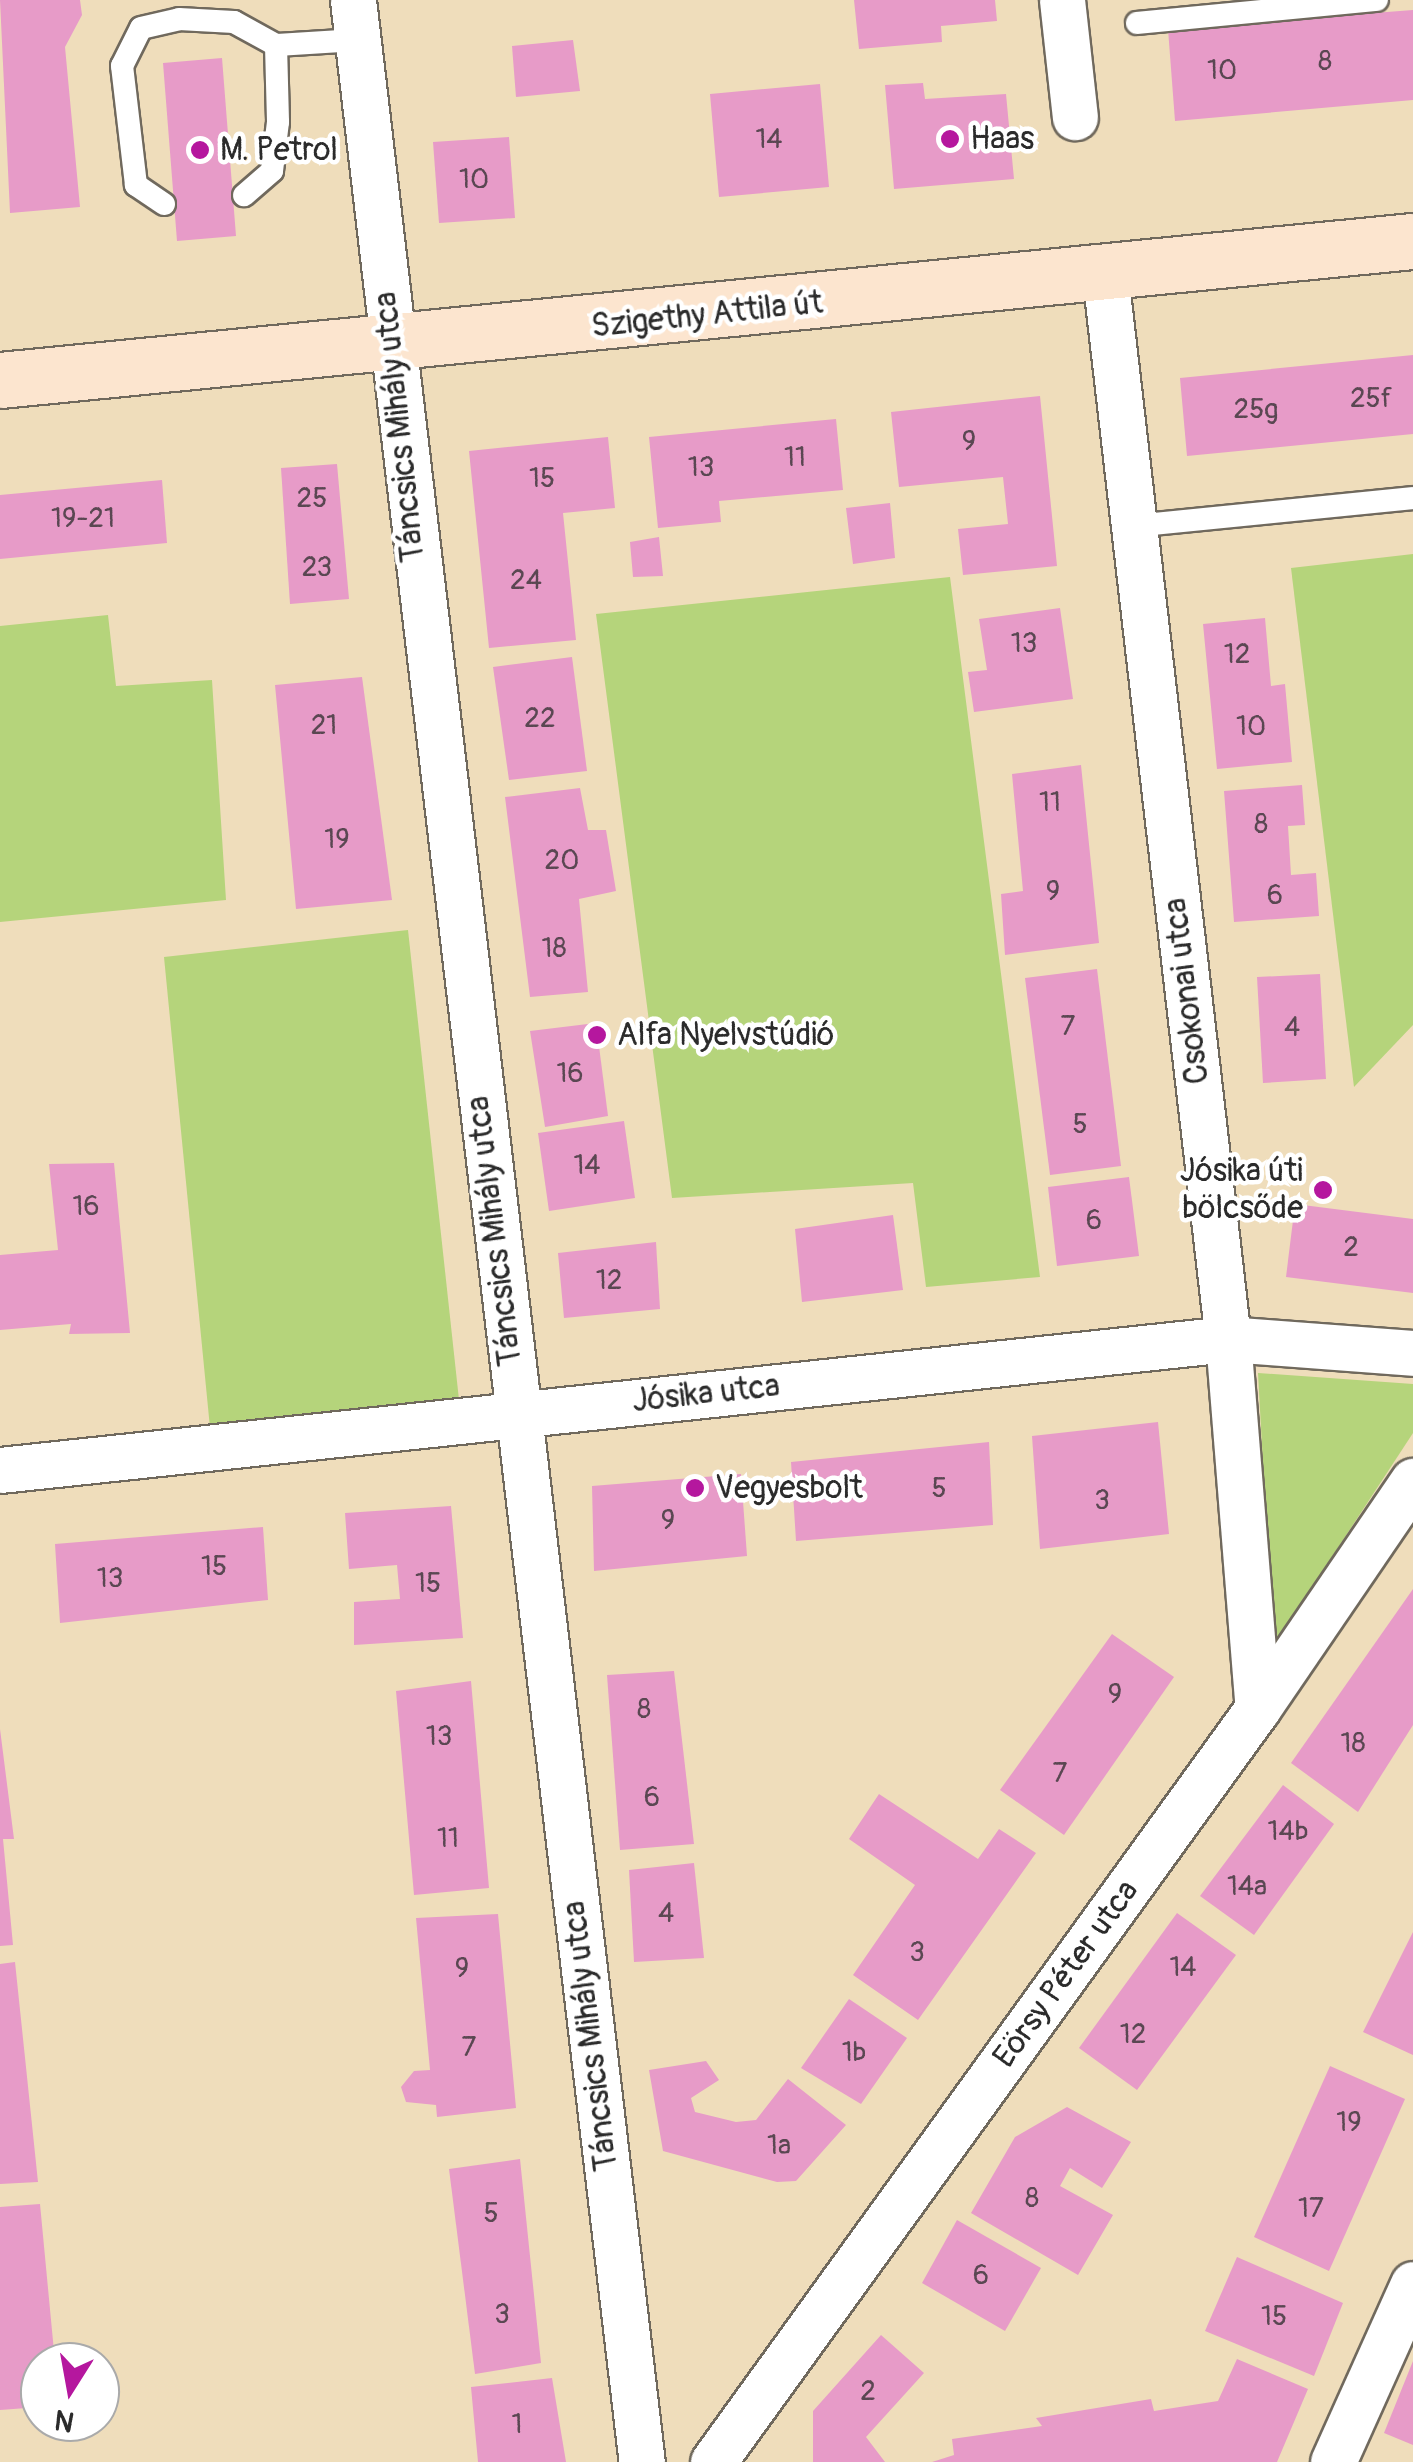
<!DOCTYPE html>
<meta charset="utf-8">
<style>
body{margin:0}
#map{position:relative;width:1413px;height:2462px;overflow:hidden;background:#efddbb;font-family:Pangolin,sans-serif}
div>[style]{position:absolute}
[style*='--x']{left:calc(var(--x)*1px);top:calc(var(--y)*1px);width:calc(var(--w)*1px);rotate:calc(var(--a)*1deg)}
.green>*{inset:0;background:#b5d47b}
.building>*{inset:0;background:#e79bc8}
.roads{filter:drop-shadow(2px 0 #70695d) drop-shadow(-2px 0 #70695d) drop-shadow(0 2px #70695d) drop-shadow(0 -2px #70695d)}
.lane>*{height:22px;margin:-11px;padding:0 11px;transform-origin:11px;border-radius:11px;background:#fff}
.street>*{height:45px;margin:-22.5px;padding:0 22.5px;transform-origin:22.5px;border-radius:22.5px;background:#fff}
.secondary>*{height:55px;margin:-27.5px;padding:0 27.5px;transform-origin:27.5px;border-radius:27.5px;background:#fce5cf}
.dots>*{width:28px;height:28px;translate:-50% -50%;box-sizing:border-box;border:5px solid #fff;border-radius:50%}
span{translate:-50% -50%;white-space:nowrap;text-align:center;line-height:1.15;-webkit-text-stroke:9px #fff;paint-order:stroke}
.number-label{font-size:28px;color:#5a4752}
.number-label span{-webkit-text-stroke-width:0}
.poi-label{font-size:32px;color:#2b2b2b}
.left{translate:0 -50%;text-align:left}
.right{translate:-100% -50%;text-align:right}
.street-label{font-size:32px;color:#2b2b2b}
.north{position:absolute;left:20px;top:2342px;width:100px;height:100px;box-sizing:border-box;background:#fff;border:2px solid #aaa;border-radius:50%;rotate:191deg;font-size:28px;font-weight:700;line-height:40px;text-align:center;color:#2b2b2b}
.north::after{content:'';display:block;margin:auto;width:35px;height:45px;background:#b5179e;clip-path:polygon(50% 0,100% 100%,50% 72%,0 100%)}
</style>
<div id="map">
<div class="green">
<div style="clip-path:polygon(1413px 554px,1413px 1025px,1354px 1087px,1291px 568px)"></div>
<div style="clip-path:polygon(950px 577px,1040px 1277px,926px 1287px,913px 1183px,672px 1198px,596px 614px)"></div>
<div style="clip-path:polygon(108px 615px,116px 686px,212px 680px,226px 900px,0 922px,0 626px)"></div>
<div style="clip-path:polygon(408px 930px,460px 1409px,211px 1438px,164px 957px)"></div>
<div style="clip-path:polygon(1258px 1373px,1413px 1384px,1413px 1433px,1273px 1647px)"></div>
</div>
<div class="building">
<div style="clip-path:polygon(0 0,80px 0,82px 15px,65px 47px,80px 207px,10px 213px)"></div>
<div style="clip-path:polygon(854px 0,995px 0,997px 21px,941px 26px,942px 42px,859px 49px)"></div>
<div style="clip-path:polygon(1413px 10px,1413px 100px,1175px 121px,1168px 29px)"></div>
<div style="clip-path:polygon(573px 40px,580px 91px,516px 97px,512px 46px)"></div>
<div style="clip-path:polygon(222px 58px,236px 236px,177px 241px,163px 63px)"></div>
<div style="clip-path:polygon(923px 83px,925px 99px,1006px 94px,1014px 179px,894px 189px,885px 85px)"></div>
<div style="clip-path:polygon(820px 84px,829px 187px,719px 197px,710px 94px)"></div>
<div style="clip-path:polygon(509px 137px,515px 218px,439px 223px,433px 142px)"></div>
<div style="clip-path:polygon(1413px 355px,1413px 434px,1187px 456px,1180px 378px)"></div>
<div style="clip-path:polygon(1040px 396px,1057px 566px,963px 575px,958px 529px,1008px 524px,1003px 477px,899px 487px,891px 412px)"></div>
<div style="clip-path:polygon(836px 419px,843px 490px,719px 501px,721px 522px,658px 528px,649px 437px)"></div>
<div style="clip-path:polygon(608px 437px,615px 508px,563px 513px,576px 640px,489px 648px,469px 451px)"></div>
<div style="clip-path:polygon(337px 464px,349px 599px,290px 604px,281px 468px)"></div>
<div style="clip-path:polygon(162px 480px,167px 543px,0 559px,0 495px)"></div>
<div style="clip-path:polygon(890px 503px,895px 558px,853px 564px,846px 508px)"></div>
<div style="clip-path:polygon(659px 537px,663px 576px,633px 577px,630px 542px)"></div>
<div style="clip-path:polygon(1060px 608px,1073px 699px,974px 712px,968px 672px,987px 670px,979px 619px)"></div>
<div style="clip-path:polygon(1265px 618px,1271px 686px,1285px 684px,1292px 762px,1217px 769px,1203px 624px)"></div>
<div style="clip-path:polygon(572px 657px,587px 771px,509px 780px,493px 667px)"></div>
<div style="clip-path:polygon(362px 677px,392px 900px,296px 909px,275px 685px)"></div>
<div style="clip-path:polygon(1081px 765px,1099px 943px,1005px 955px,1001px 894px,1023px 891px,1012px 774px)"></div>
<div style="clip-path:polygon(1302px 785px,1305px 825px,1288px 826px,1291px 875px,1316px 873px,1319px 916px,1234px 922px,1224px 791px)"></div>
<div style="clip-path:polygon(580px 788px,588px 830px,606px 830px,616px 891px,579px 899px,588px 992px,530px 997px,505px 797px)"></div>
<div style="clip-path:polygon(1097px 969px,1121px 1166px,1050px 1175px,1025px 978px)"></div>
<div style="clip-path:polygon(1320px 974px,1326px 1079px,1263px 1083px,1257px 977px)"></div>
<div style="clip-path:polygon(596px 1023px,608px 1116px,545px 1127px,530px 1031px)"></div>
<div style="clip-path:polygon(624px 1121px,635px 1198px,549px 1211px,538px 1133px)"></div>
<div style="clip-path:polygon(114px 1163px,130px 1333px,69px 1334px,71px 1324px,0 1330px,0 1255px,58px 1250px,49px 1164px)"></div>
<div style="clip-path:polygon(1129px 1177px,1139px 1256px,1057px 1266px,1048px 1187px)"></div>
<div style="clip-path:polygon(1295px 1204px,1413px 1219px,1413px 1293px,1286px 1277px)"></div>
<div style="clip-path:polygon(893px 1215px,903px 1290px,802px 1302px,795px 1229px)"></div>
<div style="clip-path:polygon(656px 1242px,660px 1309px,564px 1318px,558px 1253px)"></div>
<div style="clip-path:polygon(1158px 1422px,1169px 1534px,1040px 1549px,1032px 1436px)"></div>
<div style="clip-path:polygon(989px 1442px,993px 1525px,796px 1541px,791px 1462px)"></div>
<div style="clip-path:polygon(741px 1474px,747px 1556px,594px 1571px,592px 1486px)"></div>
<div style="clip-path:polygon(451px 1506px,463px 1638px,354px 1645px,354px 1602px,400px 1599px,397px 1565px,349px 1569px,345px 1513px)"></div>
<div style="clip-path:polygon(263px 1527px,268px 1600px,60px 1623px,55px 1544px)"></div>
<div style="clip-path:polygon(1413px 1589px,1413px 1725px,1358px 1812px,1291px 1763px)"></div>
<div style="clip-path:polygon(1112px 1634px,1174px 1677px,1064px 1835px,1000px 1790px)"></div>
<div style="clip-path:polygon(674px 1671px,694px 1844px,620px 1850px,607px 1675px)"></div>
<div style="clip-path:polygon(471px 1681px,489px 1888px,414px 1895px,396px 1691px)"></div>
<div style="clip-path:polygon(0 1729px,14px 1839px,3px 1839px,13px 1945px,0 1946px)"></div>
<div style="clip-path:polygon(1283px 1785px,1334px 1824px,1254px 1935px,1200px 1896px)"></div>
<div style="clip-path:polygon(879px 1794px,978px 1859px,999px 1829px,1036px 1853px,918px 2020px,853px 1975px,915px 1885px,849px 1839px)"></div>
<div style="clip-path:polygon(694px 1863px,704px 1958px,634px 1962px,629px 1870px)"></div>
<div style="clip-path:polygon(1177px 1913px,1236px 1955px,1137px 2090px,1079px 2048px)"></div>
<div style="clip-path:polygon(498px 1914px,516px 2108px,437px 2117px,436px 2105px,406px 2102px,401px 2087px,414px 2071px,430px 2070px,416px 1918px)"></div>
<div style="clip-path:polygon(1413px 1932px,1413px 2055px,1363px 2032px)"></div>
<div style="clip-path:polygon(15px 1962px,38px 2182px,0 2184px,0 1964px)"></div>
<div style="clip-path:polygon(849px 1999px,907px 2038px,861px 2104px,801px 2068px)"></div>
<div style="clip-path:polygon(706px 2061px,719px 2080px,691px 2098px,695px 2112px,736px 2122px,756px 2120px,788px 2079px,846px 2125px,796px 2181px,777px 2182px,663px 2151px,649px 2070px)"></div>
<div style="clip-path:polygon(1330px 2066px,1405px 2099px,1329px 2271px,1254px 2237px)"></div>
<div style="clip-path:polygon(1067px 2107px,1131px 2142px,1102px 2188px,1070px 2168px,1060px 2186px,1113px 2215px,1078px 2275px,971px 2213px,1015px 2137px)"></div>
<div style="clip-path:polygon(520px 2159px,541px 2363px,475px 2374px,449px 2169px)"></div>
<div style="clip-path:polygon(40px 2204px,55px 2362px,40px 2362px,40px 2407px,0 2410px,0 2207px)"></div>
<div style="clip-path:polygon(957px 2220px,1041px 2268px,1005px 2331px,922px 2283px)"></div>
<div style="clip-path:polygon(1237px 2257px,1343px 2303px,1314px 2376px,1205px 2331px)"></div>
<div style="clip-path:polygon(881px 2335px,924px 2373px,866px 2437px,885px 2462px,813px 2462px,813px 2411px)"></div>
<div style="clip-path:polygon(1237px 2359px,1308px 2389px,1277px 2462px,932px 2462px,954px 2455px,952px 2439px,1042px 2426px,1036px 2418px,1151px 2399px,1154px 2411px,1218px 2401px)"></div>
<div style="clip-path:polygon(1413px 2361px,1413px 2445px,1384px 2433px)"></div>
<div style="clip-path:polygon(552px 2378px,566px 2462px,478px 2462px,471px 2387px)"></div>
</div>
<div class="roads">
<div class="lane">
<div style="--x:1137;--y:23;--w:241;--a:-5.5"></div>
<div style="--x:276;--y:45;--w:82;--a:-3.5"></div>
<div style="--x:164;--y:204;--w:34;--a:-146"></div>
<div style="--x:136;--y:185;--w:120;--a:-96.7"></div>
<div style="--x:122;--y:66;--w:42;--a:-63.4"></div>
<div style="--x:141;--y:28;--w:39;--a:-13"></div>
<div style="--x:179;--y:19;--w:55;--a:3.1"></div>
<div style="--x:234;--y:22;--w:48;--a:28.7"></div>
<div style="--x:276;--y:45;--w:77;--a:88.5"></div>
<div style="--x:278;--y:122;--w:49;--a:97"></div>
<div style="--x:272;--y:171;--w:37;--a:139"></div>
<div style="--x:1133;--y:526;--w:281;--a:-5.7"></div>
</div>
<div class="street">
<div style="--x:353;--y:0;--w:2479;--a:83.31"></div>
<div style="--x:1062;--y:0;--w:118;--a:83.7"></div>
<div style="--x:1105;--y:275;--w:1071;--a:83.41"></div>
<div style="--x:1228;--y:1339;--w:370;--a:85.4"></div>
<div style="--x:0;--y:1470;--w:1235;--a:-6.09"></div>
<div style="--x:1228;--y:1339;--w:186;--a:4.3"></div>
<div style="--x:713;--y:2462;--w:930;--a:-54.14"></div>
<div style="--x:1258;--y:1708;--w:275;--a:-55.7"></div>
<div style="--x:1333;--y:2462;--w:195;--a:-65.8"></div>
</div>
<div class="secondary">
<div style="--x:0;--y:380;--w:1420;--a:-5.62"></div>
</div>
</div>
<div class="dots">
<div style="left:950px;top:139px;background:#b5179e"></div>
<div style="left:200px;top:150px;background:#b5179e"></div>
<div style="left:597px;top:1035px;background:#b5179e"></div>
<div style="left:1323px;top:1190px;background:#b5179e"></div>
<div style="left:695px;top:1488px;background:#b5179e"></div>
</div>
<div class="number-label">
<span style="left:1325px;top:62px">8</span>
<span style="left:1222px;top:71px">10</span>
<span style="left:769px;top:140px">14</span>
<span style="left:474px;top:180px">10</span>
<span style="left:1371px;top:399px">25f</span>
<span style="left:1256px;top:410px">25g</span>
<span style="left:969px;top:442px">9</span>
<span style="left:795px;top:458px">11</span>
<span style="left:701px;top:468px">13</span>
<span style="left:542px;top:479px">15</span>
<span style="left:312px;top:499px">25</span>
<span style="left:83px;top:519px">19-21</span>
<span style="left:317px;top:568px">23</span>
<span style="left:526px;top:581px">24</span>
<span style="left:1024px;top:644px">13</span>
<span style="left:1237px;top:655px">12</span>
<span style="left:540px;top:719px">22</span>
<span style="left:324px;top:726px">21</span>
<span style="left:1251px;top:727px">10</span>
<span style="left:1050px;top:803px">11</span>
<span style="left:1261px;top:825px">8</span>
<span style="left:337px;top:840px">19</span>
<span style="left:562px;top:861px">20</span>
<span style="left:1053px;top:892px">9</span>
<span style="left:1275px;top:896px">6</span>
<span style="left:554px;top:949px">18</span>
<span style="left:1068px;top:1027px">7</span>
<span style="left:1292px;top:1028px">4</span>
<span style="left:570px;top:1074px">16</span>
<span style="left:1080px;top:1125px">5</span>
<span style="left:587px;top:1166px">14</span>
<span style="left:86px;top:1207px">16</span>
<span style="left:1094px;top:1221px">6</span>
<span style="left:1351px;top:1248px">2</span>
<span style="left:609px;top:1281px">12</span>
<span style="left:939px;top:1489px">5</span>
<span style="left:1102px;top:1501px">3</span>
<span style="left:668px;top:1521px">9</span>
<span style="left:214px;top:1567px">15</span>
<span style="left:110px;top:1579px">13</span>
<span style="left:428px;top:1584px">15</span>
<span style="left:1115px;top:1695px">9</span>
<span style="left:644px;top:1710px">8</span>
<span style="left:439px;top:1737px">13</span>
<span style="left:1353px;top:1744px">18</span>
<span style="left:1060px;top:1774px">7</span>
<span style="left:652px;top:1798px">6</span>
<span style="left:1288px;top:1832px">14b</span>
<span style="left:448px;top:1839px">11</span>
<span style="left:1247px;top:1887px">14a</span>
<span style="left:666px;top:1914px">4</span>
<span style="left:917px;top:1953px">3</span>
<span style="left:1183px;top:1968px">14</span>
<span style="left:462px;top:1969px">9</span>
<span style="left:1133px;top:2035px">12</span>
<span style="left:469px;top:2048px">7</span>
<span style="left:854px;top:2053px">1b</span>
<span style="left:1349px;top:2123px">19</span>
<span style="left:779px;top:2146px">1a</span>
<span style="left:1032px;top:2199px">8</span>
<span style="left:1311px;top:2209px">17</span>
<span style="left:491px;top:2214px">5</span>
<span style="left:981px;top:2276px">6</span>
<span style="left:502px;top:2315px">3</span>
<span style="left:1274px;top:2317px">15</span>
<span style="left:868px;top:2392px">2</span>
<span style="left:517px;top:2425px">1</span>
</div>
<div class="poi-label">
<span class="left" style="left:970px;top:139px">Haas</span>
<span class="left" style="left:220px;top:150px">M. Petrol</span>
<span class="left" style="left:617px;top:1035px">Alfa Nyelvstúdió</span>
<span class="right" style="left:1303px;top:1190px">Jósika úti<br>bölcsőde</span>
<span class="left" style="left:715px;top:1488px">Vegyesbolt</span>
</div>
<div class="street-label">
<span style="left:707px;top:315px;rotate:-6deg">Szigethy Attila út</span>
<span style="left:400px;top:427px;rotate:-96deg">Táncsics Mihály utca</span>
<span style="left:1187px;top:991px;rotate:-97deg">Csokonai utca</span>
<span style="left:495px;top:1231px;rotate:-97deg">Táncsics Mihály utca</span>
<span style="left:706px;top:1394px;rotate:-6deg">Jósika utca</span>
<span style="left:1066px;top:1974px;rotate:-54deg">Eörsy Péter utca</span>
<span style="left:591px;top:2036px;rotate:-97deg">Táncsics Mihály utca</span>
</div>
<div class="north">N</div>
</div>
